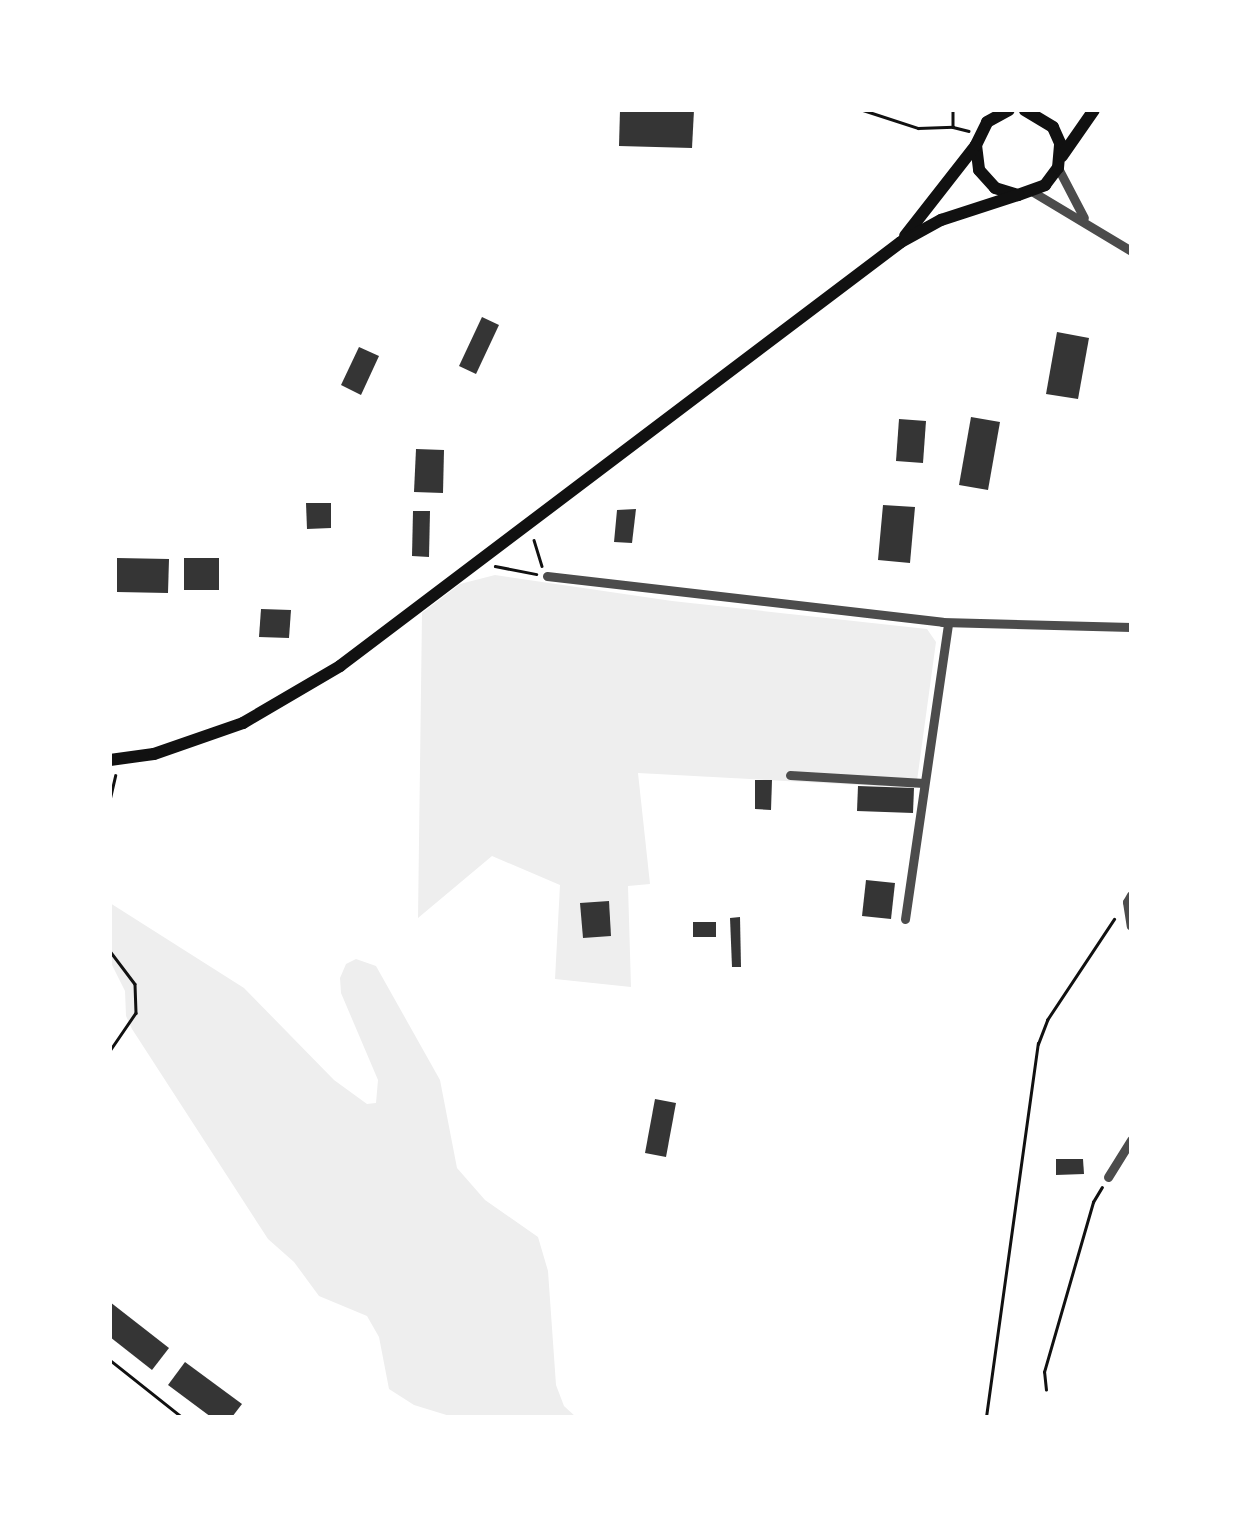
<!DOCTYPE html>
<style>
body{margin:0}
#map{position:relative;width:1241px;height:1527px;overflow:hidden;background:#fff;font-family:Helvetica,sans-serif}
div>[style]{position:absolute}
[style*='--x']{left:calc(var(--x)*1px);top:calc(var(--y)*1px);width:calc(var(--w)*1px);rotate:calc(var(--a)*1deg)}
.green>*{inset:0;background:#eee}
.building>*{inset:0;background:#353535}
.path>*{height:2.5px;margin:-1.25px;padding:0 1.25px;transform-origin:1.25px;border-radius:1.25px;background:#111}
.minor>*{height:9px;margin:-4.5px;padding:0 4.5px;transform-origin:4.5px;border-radius:4.5px;background:#4c4c4c}
.primary>*{height:12px;margin:-6px;padding:0 6px;transform-origin:6px;border-radius:6px;background:#111}
span{translate:-50% -50%;white-space:nowrap;text-align:center;line-height:1.15;-webkit-text-stroke:10px #fff;paint-order:stroke}
.frame{position:absolute;inset:0;border:112px solid #fff;pointer-events:none}
</style>
<div id="map">
<div class="green">
<div style="clip-path:polygon(495px 575px,672px 601px,927px 629px,936px 642px,916px 788px,638px 773px,650px 884px,628px 886px,631px 987px,555px 979px,560px 885px,492px 856px,418px 918px,422px 613px,460px 584px)"></div>
<div style="clip-path:polygon(110px 903px,244px 988px,334px 1080px,367px 1104px,376px 1103px,378px 1080px,341px 993px,340px 978px,346px 964px,356px 959px,376px 966px,440px 1080px,457px 1168px,485px 1200px,538px 1237px,548px 1271px,556px 1385px,564px 1406px,576px 1417px,453px 1417px,414px 1405px,389px 1389px,379px 1337px,367px 1316px,319px 1296px,294px 1262px,268px 1239px,132px 1029px,126px 1016px,125px 991px,110px 961px)"></div>
</div>
<div class="building">
<div style="clip-path:polygon(620px 110px,694px 110px,692px 148px,619px 146px)"></div>
<div style="clip-path:polygon(482px 317px,499px 325px,476px 374px,459px 366px)"></div>
<div style="clip-path:polygon(1057px 332px,1089px 338px,1078px 399px,1046px 394px)"></div>
<div style="clip-path:polygon(359px 347px,379px 356px,361px 395px,341px 385px)"></div>
<div style="clip-path:polygon(971px 417px,1000px 422px,988px 490px,959px 485px)"></div>
<div style="clip-path:polygon(899px 419px,926px 421px,923px 463px,896px 461px)"></div>
<div style="clip-path:polygon(416px 449px,444px 450px,443px 493px,414px 492px)"></div>
<div style="clip-path:polygon(306px 503px,331px 503px,331px 528px,307px 529px)"></div>
<div style="clip-path:polygon(883px 505px,915px 507px,910px 563px,878px 560px)"></div>
<div style="clip-path:polygon(636px 509px,632px 543px,614px 542px,617px 510px)"></div>
<div style="clip-path:polygon(413px 511px,430px 511px,429px 557px,412px 556px)"></div>
<div style="clip-path:polygon(117px 558px,169px 559px,168px 593px,117px 592px)"></div>
<div style="clip-path:polygon(184px 558px,219px 558px,219px 590px,184px 590px)"></div>
<div style="clip-path:polygon(261px 609px,291px 610px,289px 638px,259px 637px)"></div>
<div style="clip-path:polygon(755px 780px,772px 780px,771px 810px,755px 809px)"></div>
<div style="clip-path:polygon(858px 786px,914px 788px,913px 813px,857px 811px)"></div>
<div style="clip-path:polygon(866px 880px,895px 883px,891px 919px,862px 916px)"></div>
<div style="clip-path:polygon(609px 901px,611px 936px,583px 938px,580px 903px)"></div>
<div style="clip-path:polygon(740px 917px,741px 967px,732px 967px,730px 918px)"></div>
<div style="clip-path:polygon(693px 922px,716px 922px,716px 937px,693px 937px)"></div>
<div style="clip-path:polygon(655px 1099px,676px 1103px,666px 1157px,645px 1153px)"></div>
<div style="clip-path:polygon(1056px 1159px,1083px 1159px,1084px 1174px,1056px 1175px)"></div>
<div style="clip-path:polygon(110px 1302px,169px 1348px,152px 1370px,110px 1337px)"></div>
<div style="clip-path:polygon(185px 1362px,242px 1404px,232px 1417px,211px 1417px,168px 1385px)"></div>
</div>
<div class="path">
<div style="--x:863;--y:110;--w:58;--a:18.1"></div>
<div style="--x:918;--y:128;--w:35;--a:-2"></div>
<div style="--x:953;--y:110;--w:17;--a:90"></div>
<div style="--x:953;--y:127;--w:16;--a:14"></div>
<div style="--x:534;--y:540;--w:27;--a:73"></div>
<div style="--x:495;--y:566;--w:42;--a:11"></div>
<div style="--x:110;--y:798;--w:23;--a:-77"></div>
<div style="--x:110;--y:951;--w:41;--a:52.9"></div>
<div style="--x:135;--y:984;--w:29;--a:88"></div>
<div style="--x:136;--y:1013;--w:46;--a:124.4"></div>
<div style="--x:110;--y:1360;--w:92;--a:38.4"></div>
<div style="--x:1046;--y:1390;--w:18;--a:-96"></div>
<div style="--x:1044;--y:1372;--w:177;--a:-73.9"></div>
<div style="--x:1093;--y:1202;--w:17;--a:-59"></div>
<div style="--x:986;--y:1417;--w:377;--a:-82.1"></div>
<div style="--x:1038;--y:1044;--w:26;--a:-69"></div>
<div style="--x:1047;--y:1020;--w:121;--a:-56.4"></div>
</div>
<div class="minor">
<div style="--x:1058;--y:168;--w:56;--a:62.5"></div>
<div style="--x:1033;--y:192;--w:114;--a:31"></div>
<div style="--x:547;--y:576;--w:398;--a:6.6"></div>
<div style="--x:942;--y:622;--w:189;--a:1.5"></div>
<div style="--x:790;--y:775;--w:134;--a:3.4"></div>
<div style="--x:1131;--y:895;--w:8;--a:120"></div>
<div style="--x:1127;--y:902;--w:24;--a:81"></div>
<div style="--x:905;--y:919;--w:299;--a:-81.7"></div>
<div style="--x:1108;--y:1177;--w:44;--a:-58.1"></div>
</div>
<div class="primary">
<div style="--x:976;--y:145;--w:25;--a:83"></div>
<div style="--x:979;--y:170;--w:24;--a:48"></div>
<div style="--x:995;--y:188;--w:24;--a:17"></div>
<div style="--x:1018;--y:195;--w:29;--a:-20"></div>
<div style="--x:1045;--y:185;--w:21;--a:-53"></div>
<div style="--x:1058;--y:168;--w:25;--a:-85"></div>
<div style="--x:1060;--y:143;--w:17;--a:-114"></div>
<div style="--x:1053;--y:127;--w:33;--a:-149"></div>
<div style="--x:1062;--y:156;--w:56;--a:-55.2"></div>
<div style="--x:905;--y:236;--w:115;--a:-52"></div>
<div style="--x:976;--y:145;--w:25;--a:-64"></div>
<div style="--x:987;--y:122;--w:25;--a:-29"></div>
<div style="--x:110;--y:760;--w:44;--a:-7.8"></div>
<div style="--x:154;--y:754;--w:94;--a:-19.2"></div>
<div style="--x:243;--y:723;--w:113;--a:-30.4"></div>
<div style="--x:340;--y:666;--w:703;--a:-37.08"></div>
<div style="--x:901;--y:242;--w:46;--a:-28.8"></div>
<div style="--x:941;--y:220;--w:81;--a:-18"></div>
</div>
<div class="frame"></div>
</div>
